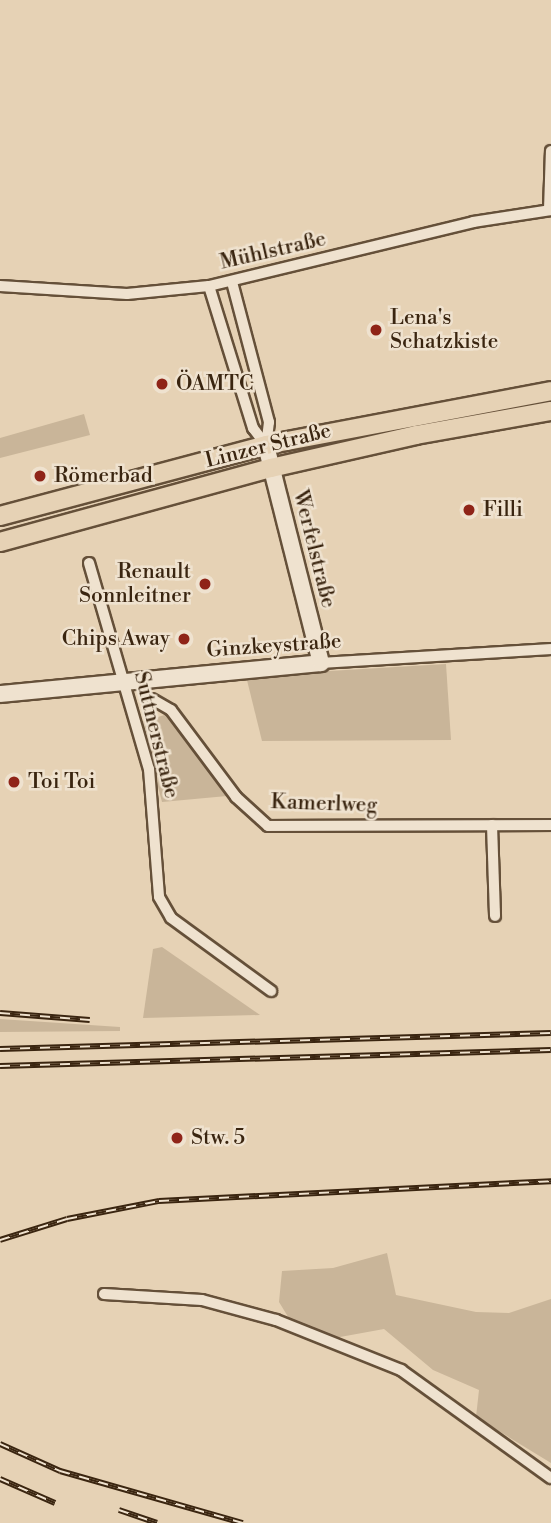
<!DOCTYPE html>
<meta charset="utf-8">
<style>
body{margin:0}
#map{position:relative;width:551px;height:1523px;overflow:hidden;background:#e6d2b5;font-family:"Libre Bodoni",serif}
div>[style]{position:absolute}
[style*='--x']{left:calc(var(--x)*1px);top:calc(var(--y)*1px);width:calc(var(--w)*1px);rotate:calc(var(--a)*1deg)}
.green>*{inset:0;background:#c9b599}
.roads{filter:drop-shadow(2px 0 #655039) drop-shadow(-2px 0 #655039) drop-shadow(0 2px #655039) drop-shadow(0 -2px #655039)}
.street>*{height:10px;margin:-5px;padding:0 5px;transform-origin:5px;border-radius:5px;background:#efe2cf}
.secondary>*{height:16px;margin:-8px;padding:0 8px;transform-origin:8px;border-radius:8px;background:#efe2cf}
.primary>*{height:18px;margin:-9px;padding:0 9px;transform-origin:9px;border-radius:9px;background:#e6d2b5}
.rail>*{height:6px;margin-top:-3px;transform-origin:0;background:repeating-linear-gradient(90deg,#efe2cf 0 10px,#3a2510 0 20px);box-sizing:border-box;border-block:2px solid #3a2510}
.dots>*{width:19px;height:19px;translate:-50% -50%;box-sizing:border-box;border:4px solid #efe2cf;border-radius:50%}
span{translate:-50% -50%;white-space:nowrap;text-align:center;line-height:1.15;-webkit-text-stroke:5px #efe2cf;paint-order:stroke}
.street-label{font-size:21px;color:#3a2510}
.poi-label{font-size:21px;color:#3a2510}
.left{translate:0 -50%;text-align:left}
.right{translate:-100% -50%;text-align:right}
</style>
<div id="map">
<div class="green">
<div style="clip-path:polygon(84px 414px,90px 435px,0 458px,0 438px)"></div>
<div style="clip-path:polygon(446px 664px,451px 740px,262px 741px,246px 676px)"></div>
<div style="clip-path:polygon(168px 714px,227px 796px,162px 802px,141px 722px)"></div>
<div style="clip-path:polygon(162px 947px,260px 1015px,143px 1018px,153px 949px)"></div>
<div style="clip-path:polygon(0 1019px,120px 1027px,120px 1031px,0 1032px)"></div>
<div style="clip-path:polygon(387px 1253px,396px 1295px,476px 1312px,509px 1313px,551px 1299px,551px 1463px,476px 1417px,479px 1390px,433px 1370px,384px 1329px,329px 1339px,290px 1320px,279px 1302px,282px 1271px,333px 1268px)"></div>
</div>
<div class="roads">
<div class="street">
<div style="--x:549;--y:210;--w:59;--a:-88.1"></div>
<div style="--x:232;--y:282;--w:145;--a:75.2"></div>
<div style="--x:269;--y:422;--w:23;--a:97"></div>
<div style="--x:0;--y:286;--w:127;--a:3.6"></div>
<div style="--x:127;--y:294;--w:82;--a:-5.6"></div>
<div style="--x:209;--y:286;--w:272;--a:-13.6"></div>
<div style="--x:473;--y:222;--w:79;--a:-8.7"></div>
<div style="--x:209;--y:286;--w:149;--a:72.8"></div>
<div style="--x:253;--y:428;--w:21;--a:53"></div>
<div style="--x:89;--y:563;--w:215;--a:73.8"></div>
<div style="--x:149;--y:769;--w:128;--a:85.5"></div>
<div style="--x:159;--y:897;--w:24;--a:60"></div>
<div style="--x:171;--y:918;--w:124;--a:36.1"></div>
<div style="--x:321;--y:663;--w:230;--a:-3.5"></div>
<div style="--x:152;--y:699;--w:22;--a:30"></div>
<div style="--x:171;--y:710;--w:109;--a:53.2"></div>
<div style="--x:236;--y:797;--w:43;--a:42.2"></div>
<div style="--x:268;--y:826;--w:283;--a:-0.2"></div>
<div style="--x:492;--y:825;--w:91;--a:88.1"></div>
<div style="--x:104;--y:1294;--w:98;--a:3.5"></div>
<div style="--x:202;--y:1300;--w:77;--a:15.1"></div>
<div style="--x:276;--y:1320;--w:135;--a:21.8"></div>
<div style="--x:401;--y:1370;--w:185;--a:35.8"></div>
</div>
<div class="secondary">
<div style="--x:0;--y:694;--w:322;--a:-5.5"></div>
<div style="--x:321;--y:663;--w:225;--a:-104.2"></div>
</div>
<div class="primary">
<div style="--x:0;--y:516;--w:275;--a:-14.9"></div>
<div style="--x:266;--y:445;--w:290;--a:-10.7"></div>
<div style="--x:0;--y:542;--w:281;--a:-15.3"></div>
<div style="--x:271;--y:468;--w:149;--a:-12.8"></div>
<div style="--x:416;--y:435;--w:137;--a:-10.1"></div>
</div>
</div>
<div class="rail">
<div style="--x:0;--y:1013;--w:90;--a:4.4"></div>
<div style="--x:0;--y:1049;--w:551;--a:-1.66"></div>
<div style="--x:0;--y:1066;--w:551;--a:-1.66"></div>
<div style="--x:0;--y:1240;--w:70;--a:-17.4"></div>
<div style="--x:67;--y:1219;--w:94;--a:-11.1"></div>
<div style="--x:159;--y:1201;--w:393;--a:-2.9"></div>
<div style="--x:0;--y:1444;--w:66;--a:24.2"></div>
<div style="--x:60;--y:1471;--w:190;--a:15.9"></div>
<div style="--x:0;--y:1479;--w:60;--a:23.6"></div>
<div style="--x:119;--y:1510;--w:40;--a:18.9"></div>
</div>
<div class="dots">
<div style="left:376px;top:330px;background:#8f2418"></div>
<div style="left:162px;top:384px;background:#8f2418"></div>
<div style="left:40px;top:476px;background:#8f2418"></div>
<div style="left:469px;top:510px;background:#8f2418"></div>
<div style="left:205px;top:584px;background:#8f2418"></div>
<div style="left:184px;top:639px;background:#8f2418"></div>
<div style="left:14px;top:782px;background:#8f2418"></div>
<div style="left:177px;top:1138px;background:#8f2418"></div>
</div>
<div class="street-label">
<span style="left:273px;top:251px;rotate:-13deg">Mühlstraße</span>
<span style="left:268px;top:446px;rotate:-14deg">Linzer Straße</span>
<span style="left:314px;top:549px;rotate:76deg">Werfelstraße</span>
<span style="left:274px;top:646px;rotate:-4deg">Ginzkeystraße</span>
<span style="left:156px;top:735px;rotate:76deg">Suttnerstraße</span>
<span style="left:324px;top:804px;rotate:2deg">Kamerlweg</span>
</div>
<div class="poi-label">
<span class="left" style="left:390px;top:330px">Lena's<br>Schatzkiste</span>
<span class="left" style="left:176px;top:384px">ÖAMTC</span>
<span class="left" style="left:54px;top:476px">Römerbad</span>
<span class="left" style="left:483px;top:510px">Filli</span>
<span class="right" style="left:191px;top:584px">Renault<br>Sonnleitner</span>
<span class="right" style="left:170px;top:639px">Chips Away</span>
<span class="left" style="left:28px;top:782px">Toi Toi</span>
<span class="left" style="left:191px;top:1138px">Stw. 5</span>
</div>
</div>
